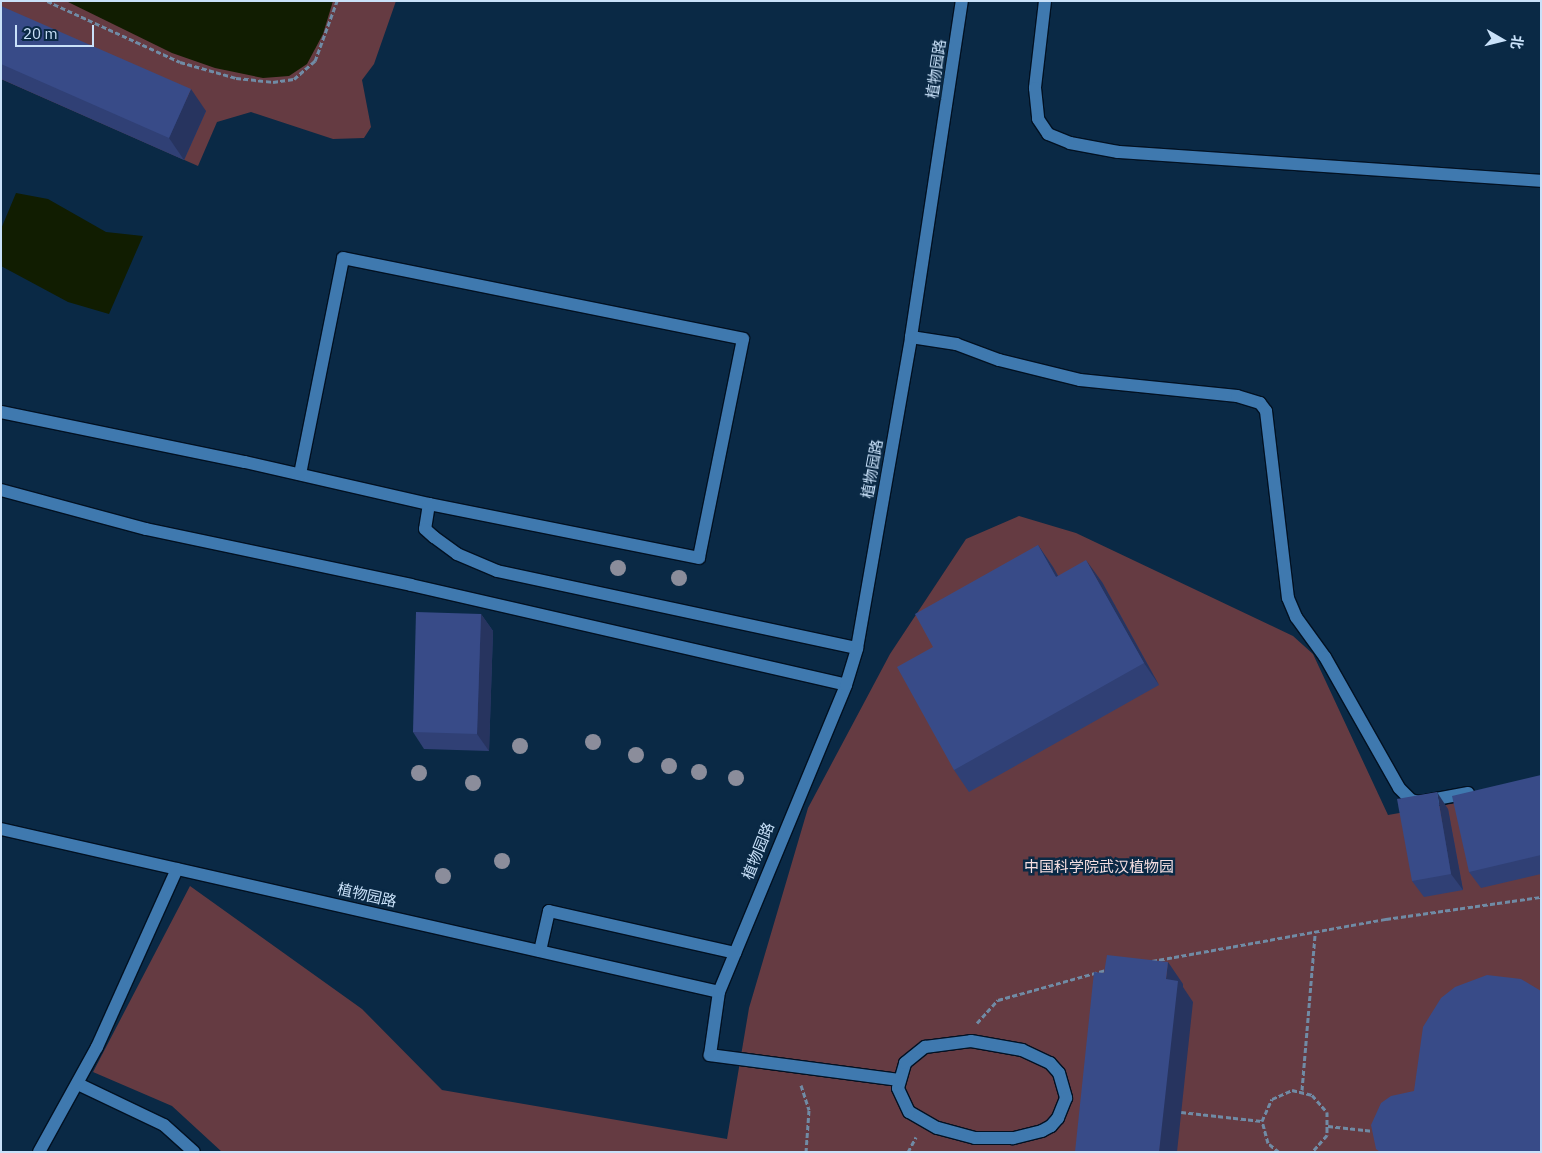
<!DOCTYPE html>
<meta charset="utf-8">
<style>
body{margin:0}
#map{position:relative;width:1542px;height:1153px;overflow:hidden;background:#0a2945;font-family:"IBM Plex Sans","Noto Sans SC",sans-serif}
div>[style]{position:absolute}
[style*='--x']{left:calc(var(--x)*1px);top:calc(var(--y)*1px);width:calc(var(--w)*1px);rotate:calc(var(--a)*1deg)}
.green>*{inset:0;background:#653b42}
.water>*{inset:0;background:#111d01}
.path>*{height:3px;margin-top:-1.5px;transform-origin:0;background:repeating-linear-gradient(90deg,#708ba5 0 5px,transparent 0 7.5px)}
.roads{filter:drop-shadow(1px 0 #021122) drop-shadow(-1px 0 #021122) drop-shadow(0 1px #021122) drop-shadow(0 -1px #021122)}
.minor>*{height:12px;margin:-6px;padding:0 6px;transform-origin:6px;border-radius:6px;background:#3f79af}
.trees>*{width:16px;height:16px;margin:-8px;border-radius:50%;background:#8b8d9b}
.wall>*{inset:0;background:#304075}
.shaded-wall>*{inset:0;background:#27345f}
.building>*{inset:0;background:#384b88}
span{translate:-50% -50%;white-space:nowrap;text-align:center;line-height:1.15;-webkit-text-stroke:5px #0a2945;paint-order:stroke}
.street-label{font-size:15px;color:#c9e1f9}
.park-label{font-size:15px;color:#f4dee1}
.frame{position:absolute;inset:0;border:2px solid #c9e1f9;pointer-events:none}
.north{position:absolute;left:1477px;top:15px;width:50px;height:50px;-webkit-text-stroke:4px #0a2945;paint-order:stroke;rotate:98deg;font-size:14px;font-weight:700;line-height:20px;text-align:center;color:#c9e1f9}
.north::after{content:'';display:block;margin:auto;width:18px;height:22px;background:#c9e1f9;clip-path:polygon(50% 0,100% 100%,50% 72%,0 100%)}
.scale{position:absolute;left:15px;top:25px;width:79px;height:22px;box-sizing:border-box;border:2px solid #c9e1f9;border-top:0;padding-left:6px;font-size:15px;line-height:18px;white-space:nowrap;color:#c9e1f9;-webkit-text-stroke:4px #0a2945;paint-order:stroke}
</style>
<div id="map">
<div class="green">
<div style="clip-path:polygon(1px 1px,396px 1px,374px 64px,362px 80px,371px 127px,364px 138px,333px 139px,251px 112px,217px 122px,198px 166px,1px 79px)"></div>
<div style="clip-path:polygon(1019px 516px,1076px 533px,1293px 636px,1313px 654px,1388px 815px,1541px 788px,1541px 1152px,222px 1152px,172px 1106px,93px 1072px,190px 886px,362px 1009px,442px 1090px,727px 1139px,749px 1008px,808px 808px,890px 654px,966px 539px)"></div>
</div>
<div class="water">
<div style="clip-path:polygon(66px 1px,333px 1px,323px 34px,307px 64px,289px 76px,263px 78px,215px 68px,172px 53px)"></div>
<div style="clip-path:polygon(16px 193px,48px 199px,106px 232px,143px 236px,109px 314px,68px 302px,1px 266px,1px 229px)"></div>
</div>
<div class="path">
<div style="--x:47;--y:1;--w:146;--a:24.6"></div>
<div style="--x:180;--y:62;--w:58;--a:15.9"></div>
<div style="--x:236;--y:78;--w:37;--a:6"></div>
<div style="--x:273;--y:82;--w:21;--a:-8"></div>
<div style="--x:294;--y:79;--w:28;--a:-41"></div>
<div style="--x:315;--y:61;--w:64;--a:-69.9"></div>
<div style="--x:1152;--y:961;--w:238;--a:-10.2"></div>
<div style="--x:1386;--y:919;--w:157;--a:-8.1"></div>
<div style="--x:977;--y:1023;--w:31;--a:-48"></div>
<div style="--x:998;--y:1000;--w:115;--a:-15.6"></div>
<div style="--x:801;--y:1085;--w:26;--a:72"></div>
<div style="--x:809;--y:1110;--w:42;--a:94.1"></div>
<div style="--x:1302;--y:1090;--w:157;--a:-85.2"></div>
<div style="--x:1181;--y:1112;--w:81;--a:6.3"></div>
<div style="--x:1328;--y:1126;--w:46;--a:6.2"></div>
<div style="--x:908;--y:1152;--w:17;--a:-62"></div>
<div style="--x:1279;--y:1152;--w:14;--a:-141"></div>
<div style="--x:1268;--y:1143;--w:23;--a:-105"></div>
<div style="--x:1262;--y:1121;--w:24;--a:-66"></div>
<div style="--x:1272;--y:1099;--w:22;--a:-24"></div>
<div style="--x:1292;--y:1090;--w:21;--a:14"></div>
<div style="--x:1312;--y:1095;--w:23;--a:49"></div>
<div style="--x:1327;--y:1112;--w:23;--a:90"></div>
<div style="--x:1327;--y:1135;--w:23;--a:131"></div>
</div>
<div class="roads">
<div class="minor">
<div style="--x:1045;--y:1;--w:88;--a:96.6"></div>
<div style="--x:1035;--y:88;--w:31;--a:84"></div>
<div style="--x:1038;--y:119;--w:18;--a:56"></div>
<div style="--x:1048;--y:134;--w:24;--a:22"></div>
<div style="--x:1070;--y:143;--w:49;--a:10.6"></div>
<div style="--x:1118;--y:152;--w:424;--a:3.9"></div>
<div style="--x:911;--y:337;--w:46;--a:8.8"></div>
<div style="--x:956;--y:344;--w:46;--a:20.4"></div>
<div style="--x:999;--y:360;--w:83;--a:13.9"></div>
<div style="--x:1080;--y:380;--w:158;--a:5.8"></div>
<div style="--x:1237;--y:396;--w:24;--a:17"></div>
<div style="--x:1260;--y:403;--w:10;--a:53"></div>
<div style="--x:1266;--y:411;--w:188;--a:83.3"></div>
<div style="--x:1288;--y:598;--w:21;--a:67"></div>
<div style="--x:1296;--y:617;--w:49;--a:54.1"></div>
<div style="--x:1325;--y:657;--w:150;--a:60.5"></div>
<div style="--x:1399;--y:788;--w:17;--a:45"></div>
<div style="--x:1411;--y:800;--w:9;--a:13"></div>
<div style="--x:1420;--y:802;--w:49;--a:-10.6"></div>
<div style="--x:1;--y:412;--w:249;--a:11.6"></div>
<div style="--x:245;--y:462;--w:189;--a:12.9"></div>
<div style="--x:429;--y:504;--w:25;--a:99"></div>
<div style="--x:425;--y:529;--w:12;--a:42"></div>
<div style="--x:434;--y:537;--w:29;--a:36"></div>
<div style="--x:457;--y:554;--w:43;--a:23"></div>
<div style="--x:497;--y:571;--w:368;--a:12.1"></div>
<div style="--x:300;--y:474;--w:220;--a:-78.7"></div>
<div style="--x:343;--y:258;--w:408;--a:11.4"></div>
<div style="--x:743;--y:339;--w:223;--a:101.4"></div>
<div style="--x:699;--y:558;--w:275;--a:-168.7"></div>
<div style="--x:1;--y:490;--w:150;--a:15.1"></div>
<div style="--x:146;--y:529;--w:271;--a:11.9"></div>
<div style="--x:411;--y:585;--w:446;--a:12.9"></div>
<div style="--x:1;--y:829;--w:736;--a:12.79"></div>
<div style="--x:540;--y:951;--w:41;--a:-77.3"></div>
<div style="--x:549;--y:911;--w:191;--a:12.7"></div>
<div style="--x:971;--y:1041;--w:52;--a:10"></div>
<div style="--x:1022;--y:1050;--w:31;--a:25"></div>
<div style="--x:1050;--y:1063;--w:13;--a:48"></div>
<div style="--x:1059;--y:1073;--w:26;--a:74"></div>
<div style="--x:1066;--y:1098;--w:22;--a:112"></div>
<div style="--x:1058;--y:1118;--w:11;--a:131"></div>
<div style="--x:1051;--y:1126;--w:10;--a:151"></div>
<div style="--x:1042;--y:1131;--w:30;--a:166"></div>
<div style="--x:1013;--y:1138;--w:38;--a:180"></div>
<div style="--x:975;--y:1138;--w:39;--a:-165"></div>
<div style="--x:937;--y:1128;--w:32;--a:-150"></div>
<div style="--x:909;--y:1112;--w:26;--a:-115"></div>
<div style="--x:898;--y:1088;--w:26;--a:-74"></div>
<div style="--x:905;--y:1063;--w:26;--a:-39"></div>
<div style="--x:925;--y:1047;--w:46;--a:-7.4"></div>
<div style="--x:899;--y:1080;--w:191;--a:-172.5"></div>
<div style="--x:710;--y:1055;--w:64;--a:-81.9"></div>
<div style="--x:719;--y:992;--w:332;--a:-67.5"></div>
<div style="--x:846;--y:685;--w:39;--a:-73"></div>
<div style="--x:857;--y:648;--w:316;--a:-80.1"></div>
<div style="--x:911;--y:337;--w:340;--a:-81.4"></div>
<div style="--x:78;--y:1084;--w:95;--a:25.5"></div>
<div style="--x:164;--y:1125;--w:40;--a:42"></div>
<div style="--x:39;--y:1152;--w:120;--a:-61.1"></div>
<div style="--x:97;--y:1047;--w:195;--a:-65.8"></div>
</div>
</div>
<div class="trees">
<div style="left:618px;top:568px"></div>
<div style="left:679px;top:578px"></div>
<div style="left:593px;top:742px"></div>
<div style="left:520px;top:746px"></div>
<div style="left:636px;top:755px"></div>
<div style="left:669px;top:766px"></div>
<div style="left:699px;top:772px"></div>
<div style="left:419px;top:773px"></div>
<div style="left:736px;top:778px"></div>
<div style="left:473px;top:783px"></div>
<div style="left:502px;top:861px"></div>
<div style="left:443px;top:876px"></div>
</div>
<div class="wall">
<div style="clip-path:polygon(1px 6px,206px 111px,184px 160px,1px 79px)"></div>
<div style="clip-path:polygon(1038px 545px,1053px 567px,1058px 576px,1102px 582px,1159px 685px,969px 792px,954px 770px,933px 647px)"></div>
<div style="clip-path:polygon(481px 614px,493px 631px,489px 751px,424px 749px,413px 732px)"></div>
<div style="clip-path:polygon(1541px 775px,1541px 874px,1481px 888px,1469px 872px)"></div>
<div style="clip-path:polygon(1448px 809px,1463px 890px,1424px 897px,1412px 881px)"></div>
</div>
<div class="shaded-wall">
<div style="clip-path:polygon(191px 89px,206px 111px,184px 160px,169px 138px)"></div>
<div style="clip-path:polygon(1038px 545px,1053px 567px,1071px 599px,1056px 577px)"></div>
<div style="clip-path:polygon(1086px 560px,1102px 582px,1159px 685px,1144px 663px)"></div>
<div style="clip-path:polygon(481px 614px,493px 631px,489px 751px,477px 734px)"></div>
<div style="clip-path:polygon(1437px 792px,1448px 809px,1463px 890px,1451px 874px)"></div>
<div style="clip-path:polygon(1168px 962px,1183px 984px,1183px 987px,1193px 1002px,1177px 1152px,1159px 1152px,1166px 979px)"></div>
</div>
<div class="building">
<div style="clip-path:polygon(1px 6px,191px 89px,169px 138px,1px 64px)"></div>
<div style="clip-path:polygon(1038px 545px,1056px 577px,1086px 560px,1144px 663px,954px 770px,897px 667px,933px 647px,915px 614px)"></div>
<div style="clip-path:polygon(416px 612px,481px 614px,477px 734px,413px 732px)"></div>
<div style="clip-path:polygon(1541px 775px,1541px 855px,1469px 872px,1452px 796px)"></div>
<div style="clip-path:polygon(1437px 792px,1451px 874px,1412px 881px,1397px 799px)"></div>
<div style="clip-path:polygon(1107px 955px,1168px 962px,1166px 979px,1178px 981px,1159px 1152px,1075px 1152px,1094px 972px,1104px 973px)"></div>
<div style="clip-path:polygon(1487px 975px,1521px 979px,1541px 991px,1541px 1152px,1380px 1152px,1376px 1149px,1371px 1125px,1381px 1103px,1391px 1096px,1414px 1091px,1423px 1027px,1441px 998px,1455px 987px)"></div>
</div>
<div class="street-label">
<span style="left:936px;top:69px;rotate:-82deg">植物园路</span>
<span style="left:872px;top:469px;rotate:-80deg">植物园路</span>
<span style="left:758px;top:851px;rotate:-68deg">植物园路</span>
<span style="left:367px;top:895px;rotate:13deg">植物园路</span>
</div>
<div class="park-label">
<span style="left:1099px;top:867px">中国科学院武汉植物园</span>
</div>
<div class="frame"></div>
<div class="north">北</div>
<div class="scale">20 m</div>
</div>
